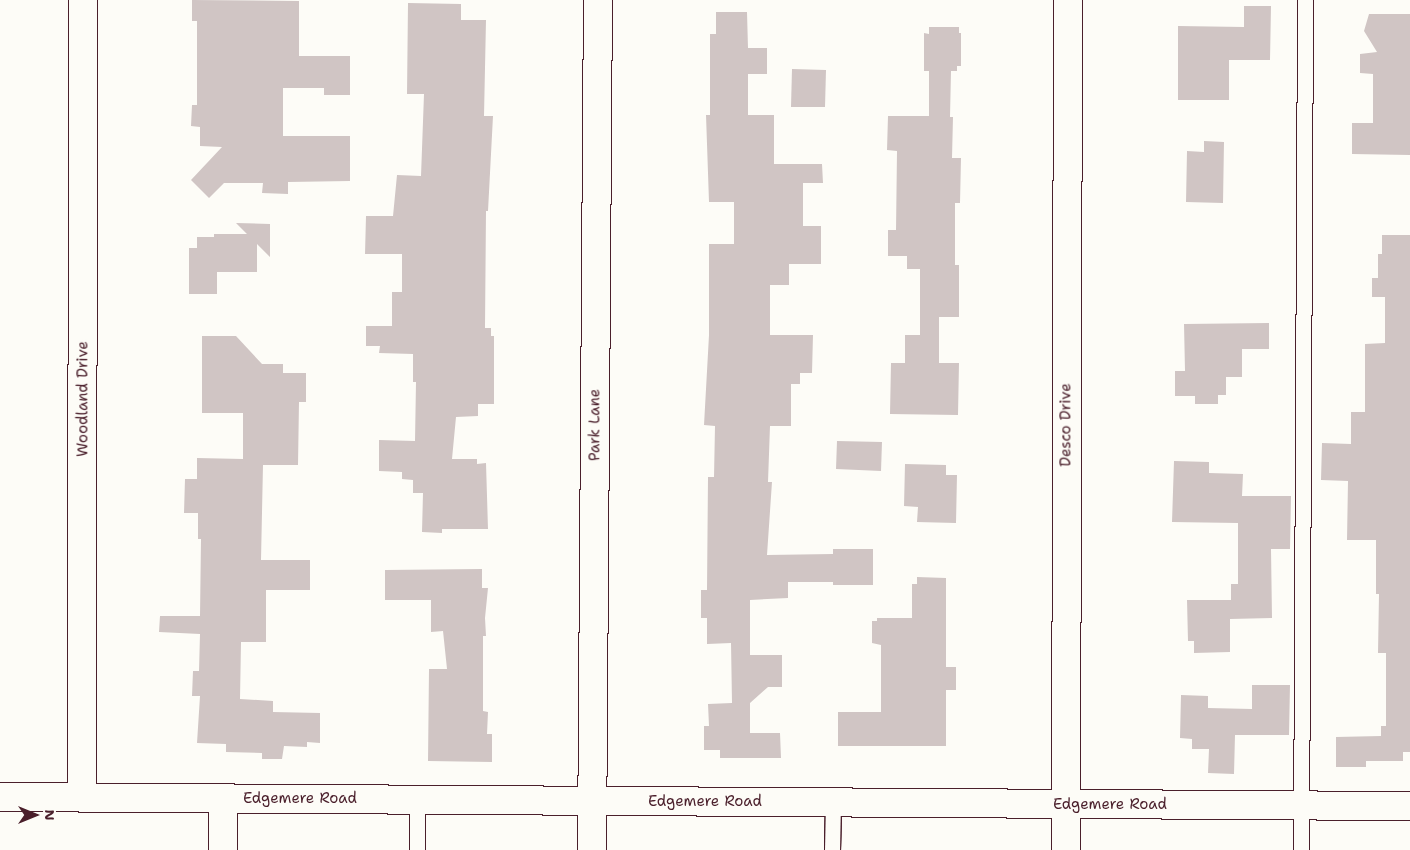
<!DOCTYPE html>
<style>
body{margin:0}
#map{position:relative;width:1410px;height:850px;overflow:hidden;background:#fdfcf7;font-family:"Shantell Sans",sans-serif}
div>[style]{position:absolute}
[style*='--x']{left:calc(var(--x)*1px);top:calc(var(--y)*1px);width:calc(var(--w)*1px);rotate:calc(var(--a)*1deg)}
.building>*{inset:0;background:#d0c5c4}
.roads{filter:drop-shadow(1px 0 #4a1f2b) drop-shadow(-1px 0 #4a1f2b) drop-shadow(0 1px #4a1f2b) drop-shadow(0 -1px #4a1f2b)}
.lane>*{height:15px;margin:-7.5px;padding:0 7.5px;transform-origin:7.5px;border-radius:7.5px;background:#fdfcf7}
.street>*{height:28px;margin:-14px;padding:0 14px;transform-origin:14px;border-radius:14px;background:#fdfcf7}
.secondary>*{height:28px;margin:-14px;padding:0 14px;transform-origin:14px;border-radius:14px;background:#fdfcf7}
span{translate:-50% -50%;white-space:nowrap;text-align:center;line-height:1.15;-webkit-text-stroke:5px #fdfcf7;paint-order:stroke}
.street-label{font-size:15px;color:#4a1f2b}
.north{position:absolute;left:10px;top:790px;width:50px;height:50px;-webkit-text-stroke:4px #fdfcf7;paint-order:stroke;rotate:90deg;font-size:14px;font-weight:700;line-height:20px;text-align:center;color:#4a1f2b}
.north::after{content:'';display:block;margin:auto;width:18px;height:22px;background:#4a1f2b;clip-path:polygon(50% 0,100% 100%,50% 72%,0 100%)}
</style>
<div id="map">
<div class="building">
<div style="clip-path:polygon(192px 0,299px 1px,299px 56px,350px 56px,350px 95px,324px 95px,324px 88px,283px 88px,283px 136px,350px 136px,350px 181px,288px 182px,288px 194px,262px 193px,263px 183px,224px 183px,209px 198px,191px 180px,222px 147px,200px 146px,200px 127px,191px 126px,192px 105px,197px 105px,197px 21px,192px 21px)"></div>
<div style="clip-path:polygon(408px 3px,461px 4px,461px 20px,486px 20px,484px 116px,493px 116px,488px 211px,486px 211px,485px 328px,491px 328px,491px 336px,494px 336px,494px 404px,478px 404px,478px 416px,456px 417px,452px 459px,477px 459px,477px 464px,486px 463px,488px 529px,442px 529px,442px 533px,422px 532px,423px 493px,413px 493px,413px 480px,402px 479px,402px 472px,379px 471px,379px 440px,415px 441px,416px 382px,413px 382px,413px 354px,379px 353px,380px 346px,366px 346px,366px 326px,392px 326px,392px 292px,402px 292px,402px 254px,365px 254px,366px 216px,393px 216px,397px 175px,421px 176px,424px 94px,407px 94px)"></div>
<div style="clip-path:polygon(1244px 6px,1271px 6px,1270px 60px,1229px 60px,1229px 100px,1178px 100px,1178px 26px,1244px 27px)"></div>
<div style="clip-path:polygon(716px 12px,747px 12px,748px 48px,767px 48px,767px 74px,748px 74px,748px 115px,774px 115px,774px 164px,822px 164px,823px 183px,803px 183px,803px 226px,821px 226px,821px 264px,789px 264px,789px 285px,770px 285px,770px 335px,813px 335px,812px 373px,800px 373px,800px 384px,791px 384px,791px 426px,770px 426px,768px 482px,772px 482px,767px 555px,833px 554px,833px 549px,873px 549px,873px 585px,833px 585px,833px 582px,788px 582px,788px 598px,750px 600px,750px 655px,782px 655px,782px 687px,768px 687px,750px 703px,750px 733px,780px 733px,781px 758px,720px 758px,720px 750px,704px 750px,704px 726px,709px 726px,708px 704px,732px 703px,731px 643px,707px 644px,707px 618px,701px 618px,701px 590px,707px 590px,708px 477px,714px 477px,715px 426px,704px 425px,709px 335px,709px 244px,734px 244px,734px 202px,709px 202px,706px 115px,710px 115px,710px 34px,716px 34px)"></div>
<div style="clip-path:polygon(1369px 14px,1410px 14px,1410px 155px,1352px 154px,1352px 123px,1373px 123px,1373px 74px,1360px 73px,1360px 54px,1377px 52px,1364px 31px)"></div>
<div style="clip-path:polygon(929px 27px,959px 27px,959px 33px,961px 33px,961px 66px,957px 66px,957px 71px,951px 71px,950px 117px,953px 117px,952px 158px,961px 158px,960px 203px,955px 203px,955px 265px,959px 265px,959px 317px,939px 317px,939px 363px,959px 363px,958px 415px,890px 414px,891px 363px,905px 363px,905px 335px,920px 335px,920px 269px,907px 269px,907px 256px,888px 256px,888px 230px,896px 230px,897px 151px,887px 150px,888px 116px,929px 116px,929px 71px,924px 71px,924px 33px,929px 34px)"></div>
<div style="clip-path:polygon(792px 69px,826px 70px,825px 107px,791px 107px)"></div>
<div style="clip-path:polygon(1204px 141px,1224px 142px,1223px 203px,1186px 202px,1187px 151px,1204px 152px)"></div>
<div style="clip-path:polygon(236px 223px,270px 224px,270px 257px,257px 244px,257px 272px,217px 272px,217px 294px,189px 294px,189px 248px,197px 248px,197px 237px,214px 237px,214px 234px,247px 234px)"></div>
<div style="clip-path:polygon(1382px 235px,1410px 235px,1410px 752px,1403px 752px,1403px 761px,1366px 761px,1366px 767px,1336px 767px,1336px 737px,1381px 736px,1381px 726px,1386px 726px,1386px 653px,1378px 653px,1379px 594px,1376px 594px,1376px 540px,1347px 540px,1348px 481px,1321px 480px,1322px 443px,1351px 444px,1351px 412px,1365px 412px,1365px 344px,1385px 343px,1385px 297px,1372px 297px,1372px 278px,1378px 278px,1378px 254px,1382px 254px)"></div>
<div style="clip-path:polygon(1269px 323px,1269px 349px,1242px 349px,1242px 377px,1226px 377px,1226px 395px,1218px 395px,1218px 404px,1195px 404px,1195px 396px,1175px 396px,1175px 371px,1185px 371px,1184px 324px)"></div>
<div style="clip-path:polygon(202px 336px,236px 336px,262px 364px,283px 364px,283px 373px,306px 373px,306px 402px,299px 402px,298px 465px,263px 465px,261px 560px,310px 560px,310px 590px,266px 590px,266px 642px,241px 642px,240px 699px,273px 701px,273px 712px,320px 713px,320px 743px,307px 742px,307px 747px,284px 746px,282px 759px,262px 759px,262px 753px,226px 752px,226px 744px,197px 743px,200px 696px,192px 696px,193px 671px,199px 671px,200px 634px,159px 632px,160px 616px,200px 616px,201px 539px,198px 539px,198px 513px,184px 513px,185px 479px,197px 479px,197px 458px,243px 459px,243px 413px,202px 413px)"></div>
<div style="clip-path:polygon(837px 441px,882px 442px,881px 471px,836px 469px)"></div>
<div style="clip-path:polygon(1174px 461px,1209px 462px,1209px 473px,1243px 474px,1242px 496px,1291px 496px,1290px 549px,1271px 549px,1272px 618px,1230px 619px,1230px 652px,1194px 653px,1194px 641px,1188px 641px,1187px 600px,1231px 600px,1231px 584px,1238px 584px,1238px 523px,1172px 522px)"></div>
<div style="clip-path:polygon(905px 464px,946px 465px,946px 475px,957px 475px,956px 523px,917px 522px,918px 507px,904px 506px)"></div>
<div style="clip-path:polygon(482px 569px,482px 588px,488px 588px,485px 618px,486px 636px,483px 636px,483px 711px,488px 712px,487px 734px,492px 734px,492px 762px,428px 761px,429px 669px,447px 669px,443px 631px,431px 632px,431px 600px,385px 600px,385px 570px)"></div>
<div style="clip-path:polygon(917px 577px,946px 578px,946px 667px,956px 667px,956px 690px,946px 690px,946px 746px,838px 746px,838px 712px,881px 712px,881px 645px,872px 643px,872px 621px,877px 621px,877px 618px,912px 618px,912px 584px,917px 584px)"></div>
<div style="clip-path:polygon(1252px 685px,1290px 685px,1289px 735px,1235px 735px,1234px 774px,1208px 773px,1209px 749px,1192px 749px,1192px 739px,1180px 738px,1181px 695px,1208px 696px,1208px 708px,1252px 709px)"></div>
</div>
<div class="roads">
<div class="lane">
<div style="--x:417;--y:800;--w:50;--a:90"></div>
<div style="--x:832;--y:850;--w:47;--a:-88.8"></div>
<div style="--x:1301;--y:850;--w:850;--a:-89.73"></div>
</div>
<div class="street">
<div style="--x:82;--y:797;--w:797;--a:-89.93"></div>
<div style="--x:223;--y:798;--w:52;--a:90"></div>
<div style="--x:1066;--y:850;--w:850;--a:-89.87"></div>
</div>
<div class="secondary">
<div style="--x:0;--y:797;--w:1410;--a:0.37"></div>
<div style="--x:592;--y:850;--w:850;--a:-89.6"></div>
</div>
</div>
<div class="street-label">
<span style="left:83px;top:399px;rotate:-90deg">Woodland Drive</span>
<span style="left:595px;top:425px;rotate:-90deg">Park Lane</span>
<span style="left:1066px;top:425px;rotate:-90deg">Desco Drive</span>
<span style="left:300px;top:799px">Edgemere Road</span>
<span style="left:705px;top:802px">Edgemere Road</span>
<span style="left:1110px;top:805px">Edgemere Road</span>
</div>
<div class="north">N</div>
</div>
